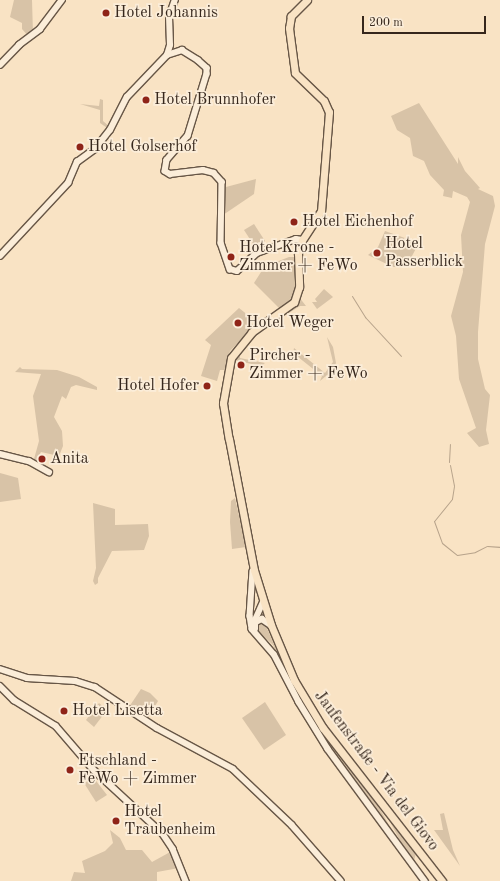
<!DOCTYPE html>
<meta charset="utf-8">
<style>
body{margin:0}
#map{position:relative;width:500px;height:881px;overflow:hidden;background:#f9e3c4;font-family:"Old Standard TT",serif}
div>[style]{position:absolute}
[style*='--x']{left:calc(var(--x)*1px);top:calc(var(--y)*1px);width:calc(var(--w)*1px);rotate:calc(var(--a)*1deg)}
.green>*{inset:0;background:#d8c3a7}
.stream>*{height:1px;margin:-0.5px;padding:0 0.5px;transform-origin:0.5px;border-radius:0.5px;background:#b7a38b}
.roads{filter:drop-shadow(1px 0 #675646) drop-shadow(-1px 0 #675646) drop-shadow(0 1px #675646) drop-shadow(0 -1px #675646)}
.minor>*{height:5.5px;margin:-2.75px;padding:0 2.75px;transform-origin:2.75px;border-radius:2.75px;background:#fbedd9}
.major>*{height:7px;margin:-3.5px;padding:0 3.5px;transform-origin:3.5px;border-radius:3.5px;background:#f9e3c4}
.dots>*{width:11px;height:11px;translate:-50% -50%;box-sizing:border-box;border:2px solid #fbedd9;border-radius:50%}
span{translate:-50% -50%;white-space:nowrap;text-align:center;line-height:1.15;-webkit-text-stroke:3.5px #fbedd9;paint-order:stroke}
.poi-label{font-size:16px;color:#36271c}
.left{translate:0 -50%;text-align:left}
.right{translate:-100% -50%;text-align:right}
.street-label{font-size:16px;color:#36271c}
.scale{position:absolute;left:362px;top:16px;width:124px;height:18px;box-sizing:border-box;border:2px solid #36271c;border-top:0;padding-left:5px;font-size:12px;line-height:14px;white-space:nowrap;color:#36271c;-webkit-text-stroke:3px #fbedd9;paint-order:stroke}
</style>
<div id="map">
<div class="green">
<div style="clip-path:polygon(14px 0,32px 0,33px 34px,29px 37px,22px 29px,22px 23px,10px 17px)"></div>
<div style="clip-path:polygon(100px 99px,103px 100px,103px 121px,111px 128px,110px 130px,100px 123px,100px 110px,80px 104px,99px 106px)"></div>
<div style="clip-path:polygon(419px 103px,458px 164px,458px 157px,465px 171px,480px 188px,478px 189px,493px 196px,495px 206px,485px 244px,478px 332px,478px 359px,485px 389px,490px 395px,486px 430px,489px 444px,479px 447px,467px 433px,476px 428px,459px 379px,456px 336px,451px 316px,463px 272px,461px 235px,470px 202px,467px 197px,453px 191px,452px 198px,443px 196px,444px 190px,430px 175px,424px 161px,413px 156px,410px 138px,397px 130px,391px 116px)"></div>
<div style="clip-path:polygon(256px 179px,254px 194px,223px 215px,226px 187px)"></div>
<div style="clip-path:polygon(254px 224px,265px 241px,255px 247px,244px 230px)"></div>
<div style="clip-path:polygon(385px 231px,419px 243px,406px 267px,393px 267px,368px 255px,378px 247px)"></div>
<div style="clip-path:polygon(289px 257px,295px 257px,297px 284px,292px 299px,281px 310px,254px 283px,268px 261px,271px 264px)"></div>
<div style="clip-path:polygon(324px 289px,333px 297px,317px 309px,312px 302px,317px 302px,315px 299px)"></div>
<div style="clip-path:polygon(299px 297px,306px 306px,300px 306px,254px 335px,240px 351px,240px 358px,265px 363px,261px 366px,234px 360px,235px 357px,256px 332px,293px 308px)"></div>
<div style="clip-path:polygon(239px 308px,249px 316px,250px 322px,254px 326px,230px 351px,225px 370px,220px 370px,217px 381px,201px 376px,211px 345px,205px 340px)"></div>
<div style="clip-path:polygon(327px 337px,333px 347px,336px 363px,332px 371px,320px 381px,322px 376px,293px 353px,294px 348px,325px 373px,333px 362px)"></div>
<div style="clip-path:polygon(20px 367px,22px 369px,57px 370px,79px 377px,97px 387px,97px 390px,76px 385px,71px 387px,66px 399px,62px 396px,54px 417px,62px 431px,63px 446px,59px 456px,41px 452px,36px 461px,34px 459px,39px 441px,33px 396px,41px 374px,15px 372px)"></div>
<div style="clip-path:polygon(0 473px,18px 478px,21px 499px,0 502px)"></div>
<div style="clip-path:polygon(235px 498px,246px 547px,232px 549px,230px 522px,231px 501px)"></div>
<div style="clip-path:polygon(93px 503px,115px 509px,115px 525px,148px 524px,149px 536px,144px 550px,112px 551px,98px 578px,98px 583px,95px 585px,93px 581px,96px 568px)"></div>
<div style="clip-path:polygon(258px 621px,266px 626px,276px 649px,276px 652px,273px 645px,256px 629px)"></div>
<div style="clip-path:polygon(141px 689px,150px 693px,158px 701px,147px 720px,129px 707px)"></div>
<div style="clip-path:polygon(265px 702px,286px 735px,264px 750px,242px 718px)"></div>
<div style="clip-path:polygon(99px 703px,107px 710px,94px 727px,86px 720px)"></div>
<div style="clip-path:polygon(317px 726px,373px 797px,401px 846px,326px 742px)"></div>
<div style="clip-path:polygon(93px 777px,107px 795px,96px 802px,84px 783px)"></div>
<div style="clip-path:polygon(444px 813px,453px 850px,460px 866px,434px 830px,443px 830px,440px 814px)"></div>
<div style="clip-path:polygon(387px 816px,416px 853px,414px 861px,406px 852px)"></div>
<div style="clip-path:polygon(110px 830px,120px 838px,126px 850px,142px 850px,152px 862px,172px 851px,179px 868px,157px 872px,157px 881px,71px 881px,74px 872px,85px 873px,82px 861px,105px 851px,113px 843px)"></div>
</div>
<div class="stream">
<div style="--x:352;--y:296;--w:25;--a:58"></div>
<div style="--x:365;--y:317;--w:53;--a:47.3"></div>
<div style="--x:449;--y:462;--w:18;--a:-87"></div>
<div style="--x:450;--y:465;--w:21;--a:79"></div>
<div style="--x:454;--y:486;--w:13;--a:99"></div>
<div style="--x:452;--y:499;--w:28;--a:129"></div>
<div style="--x:434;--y:521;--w:23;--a:70"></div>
<div style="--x:442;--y:543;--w:19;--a:39"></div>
<div style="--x:457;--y:555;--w:18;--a:-9"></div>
<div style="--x:475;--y:552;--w:13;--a:-27"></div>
<div style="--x:487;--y:546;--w:13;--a:4"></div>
</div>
<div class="roads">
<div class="minor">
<div style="--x:167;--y:55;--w:16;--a:-18"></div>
<div style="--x:182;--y:50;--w:19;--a:32"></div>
<div style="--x:198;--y:60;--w:12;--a:42"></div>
<div style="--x:207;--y:68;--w:6;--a:90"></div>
<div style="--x:207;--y:74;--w:65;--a:107"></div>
<div style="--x:188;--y:136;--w:32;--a:131"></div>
<div style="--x:167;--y:160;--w:11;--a:100"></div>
<div style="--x:165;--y:171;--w:6;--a:31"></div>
<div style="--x:170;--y:174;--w:33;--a:-7"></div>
<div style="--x:203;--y:170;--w:11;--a:15"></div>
<div style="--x:214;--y:173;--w:12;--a:48"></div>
<div style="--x:222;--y:182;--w:61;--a:90.9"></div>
<div style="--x:221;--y:243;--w:28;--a:71"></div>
<div style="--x:230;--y:269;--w:7;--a:16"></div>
<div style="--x:237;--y:271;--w:27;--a:-42"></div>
<div style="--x:257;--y:253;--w:41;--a:-19.7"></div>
<div style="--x:296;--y:239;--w:6;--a:9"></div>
<div style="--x:0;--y:65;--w:28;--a:-46"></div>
<div style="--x:19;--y:45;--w:26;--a:-37"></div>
<div style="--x:40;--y:29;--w:36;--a:-53"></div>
<div style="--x:0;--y:256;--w:100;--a:-47"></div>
<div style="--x:68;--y:183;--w:23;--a:-67"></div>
<div style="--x:77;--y:162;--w:22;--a:-36"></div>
<div style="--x:95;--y:149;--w:24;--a:-52"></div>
<div style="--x:110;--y:130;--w:37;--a:-63"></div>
<div style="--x:127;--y:97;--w:58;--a:-46.4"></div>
<div style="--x:167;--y:55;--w:10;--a:-73"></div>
<div style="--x:170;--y:45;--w:28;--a:-92"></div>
<div style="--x:169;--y:17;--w:18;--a:-71"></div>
<div style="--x:0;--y:454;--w:30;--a:14"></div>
<div style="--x:29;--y:461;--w:23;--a:29"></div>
<div style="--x:253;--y:571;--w:45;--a:93.8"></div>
<div style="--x:250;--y:616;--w:13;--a:81"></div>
<div style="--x:252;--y:629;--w:33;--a:49"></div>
<div style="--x:274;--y:654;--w:54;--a:62.5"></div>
<div style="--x:299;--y:702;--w:55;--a:58.3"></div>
<div style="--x:328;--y:749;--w:164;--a:53.7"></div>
<div style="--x:254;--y:623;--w:9;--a:-27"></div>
<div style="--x:262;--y:619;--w:11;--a:34"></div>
<div style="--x:255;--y:629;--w:9;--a:-90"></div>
<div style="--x:255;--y:620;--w:20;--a:-66"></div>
<div style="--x:0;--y:669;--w:28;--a:18"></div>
<div style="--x:27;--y:678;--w:48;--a:3.6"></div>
<div style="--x:75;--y:681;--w:21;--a:17"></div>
<div style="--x:95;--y:687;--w:74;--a:33.5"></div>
<div style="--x:157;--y:728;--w:86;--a:28.3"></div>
<div style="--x:233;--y:769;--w:81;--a:43.5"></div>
<div style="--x:292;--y:825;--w:74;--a:48.8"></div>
<div style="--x:0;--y:686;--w:20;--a:45"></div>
<div style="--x:14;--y:700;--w:49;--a:31.8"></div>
<div style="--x:56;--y:726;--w:58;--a:49.2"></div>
<div style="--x:94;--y:770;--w:94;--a:42.8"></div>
<div style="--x:163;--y:834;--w:18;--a:56"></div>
<div style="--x:173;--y:849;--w:35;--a:68"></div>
</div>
<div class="major">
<div style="--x:307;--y:0;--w:23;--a:135"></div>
<div style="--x:291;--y:16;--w:12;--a:99"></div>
<div style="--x:289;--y:28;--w:45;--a:82.4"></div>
<div style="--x:295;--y:73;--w:40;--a:44"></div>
<div style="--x:324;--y:101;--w:12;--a:66"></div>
<div style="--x:329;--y:112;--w:99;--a:94.6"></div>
<div style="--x:321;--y:211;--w:35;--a:123"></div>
<div style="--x:302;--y:240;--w:14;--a:107"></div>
<div style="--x:298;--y:253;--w:34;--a:88"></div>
<div style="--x:299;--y:287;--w:16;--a:108"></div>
<div style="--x:294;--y:302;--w:52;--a:144.5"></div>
<div style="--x:252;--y:332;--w:33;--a:129"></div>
<div style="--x:231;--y:358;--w:46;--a:100.1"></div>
<div style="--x:223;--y:403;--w:36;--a:81"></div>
<div style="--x:229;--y:439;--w:133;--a:79.2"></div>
<div style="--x:254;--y:570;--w:58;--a:72.8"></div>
<div style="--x:271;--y:625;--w:60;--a:67.3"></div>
<div style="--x:294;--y:680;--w:56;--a:58.9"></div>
<div style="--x:323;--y:728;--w:194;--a:52.1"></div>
</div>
</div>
<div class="dots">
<div style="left:106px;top:13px;background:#8f2418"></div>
<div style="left:146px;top:100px;background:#8f2418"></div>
<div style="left:80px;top:147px;background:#8f2418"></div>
<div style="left:294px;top:222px;background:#8f2418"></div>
<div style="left:377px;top:253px;background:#8f2418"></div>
<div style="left:231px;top:257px;background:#8f2418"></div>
<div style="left:238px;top:323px;background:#8f2418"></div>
<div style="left:241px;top:365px;background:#8f2418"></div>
<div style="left:207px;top:386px;background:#8f2418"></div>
<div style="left:42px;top:459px;background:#8f2418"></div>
<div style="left:64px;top:711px;background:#8f2418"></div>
<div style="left:70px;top:770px;background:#8f2418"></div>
<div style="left:116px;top:821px;background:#8f2418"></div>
</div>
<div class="poi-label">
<span class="left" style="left:114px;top:13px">Hotel Johannis</span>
<span class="left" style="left:154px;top:100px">Hotel Brunnhofer</span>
<span class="left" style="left:88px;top:147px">Hotel Golserhof</span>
<span class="left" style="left:302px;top:222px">Hotel Eichenhof</span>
<span class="left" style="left:385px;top:253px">Hotel<br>Passerblick</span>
<span class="left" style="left:239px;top:257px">Hotel Krone -<br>Zimmer + FeWo</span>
<span class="left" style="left:246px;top:323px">Hotel Weger</span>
<span class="left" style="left:249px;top:365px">Pircher -<br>Zimmer + FeWo</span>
<span class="right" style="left:199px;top:386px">Hotel Hofer</span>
<span class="left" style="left:50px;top:459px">Anita</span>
<span class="left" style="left:72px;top:711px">Hotel Lisetta</span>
<span class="left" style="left:78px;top:770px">Etschland -<br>FeWo + Zimmer</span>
<span class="left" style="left:124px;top:821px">Hotel<br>Traubenheim</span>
</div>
<div class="street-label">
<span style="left:376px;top:771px;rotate:53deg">Jaufenstraße - Via del Giovo</span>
</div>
<div class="scale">200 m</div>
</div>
